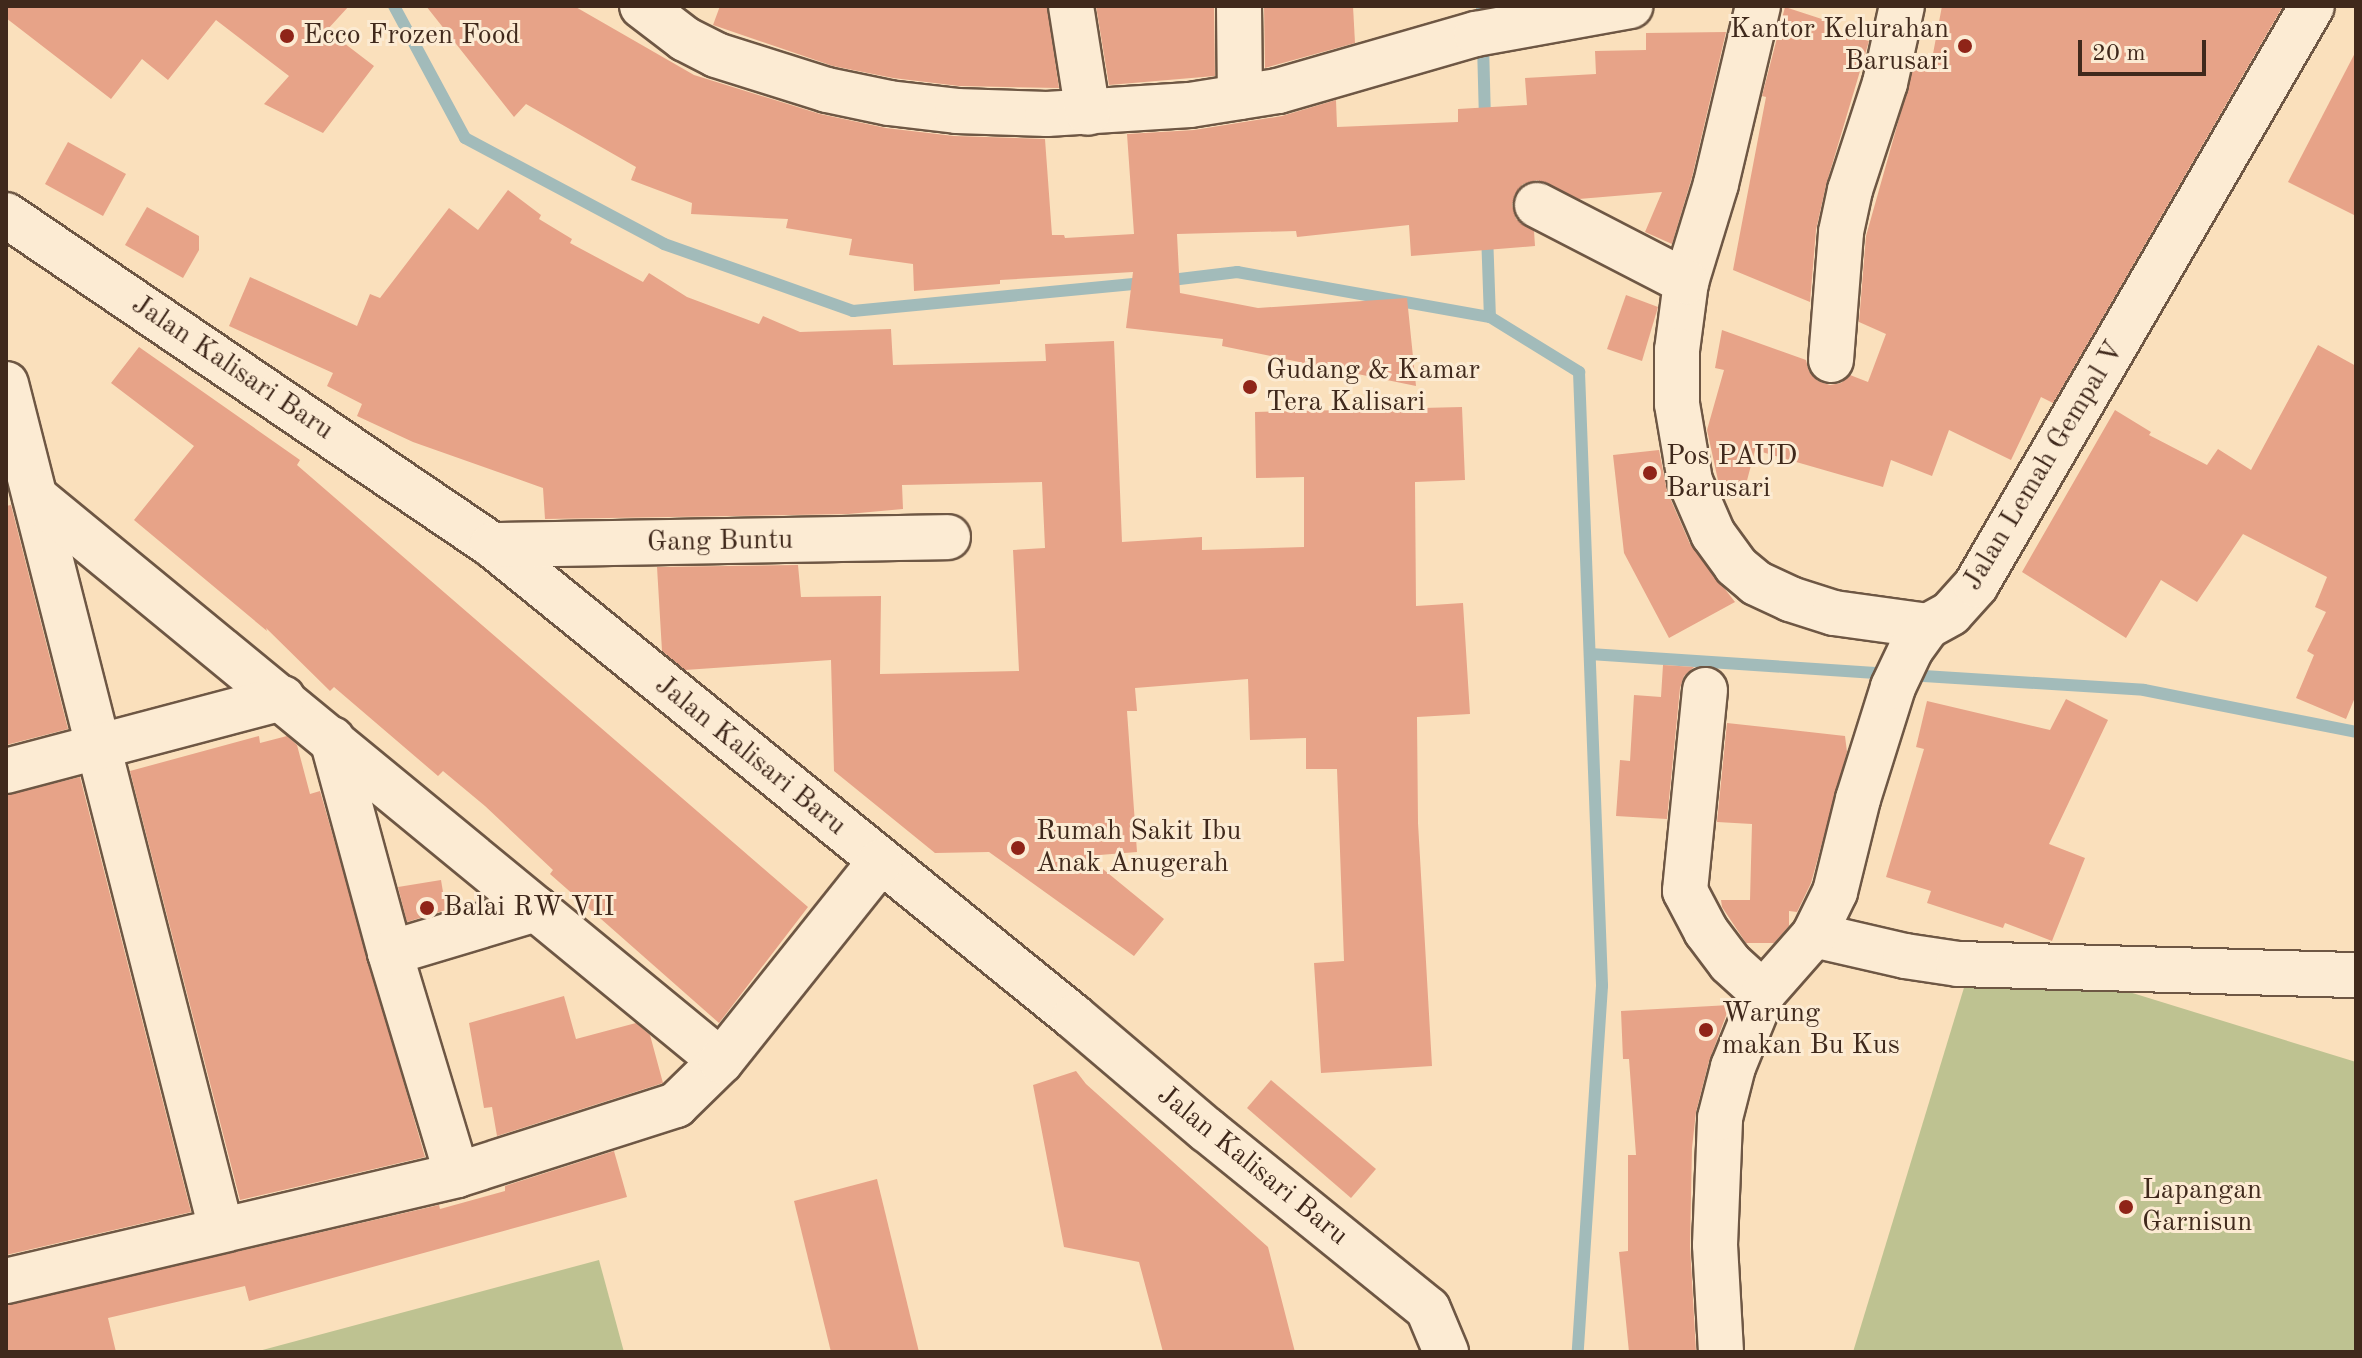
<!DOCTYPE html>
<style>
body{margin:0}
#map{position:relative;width:2362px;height:1358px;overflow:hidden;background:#fae0bc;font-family:"Old Standard TT",serif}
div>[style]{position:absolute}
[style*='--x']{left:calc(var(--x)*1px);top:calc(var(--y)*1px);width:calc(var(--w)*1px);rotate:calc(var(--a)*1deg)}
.green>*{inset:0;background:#bec291}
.stream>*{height:12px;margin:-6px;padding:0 6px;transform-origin:6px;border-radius:6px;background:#a2bbba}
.building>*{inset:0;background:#e7a388}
.roads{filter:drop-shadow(2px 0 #6e5744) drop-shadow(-2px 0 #6e5744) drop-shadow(0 2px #6e5744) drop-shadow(0 -2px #6e5744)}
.minor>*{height:44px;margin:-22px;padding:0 22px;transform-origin:22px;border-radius:22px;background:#fcebd3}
.dots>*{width:22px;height:22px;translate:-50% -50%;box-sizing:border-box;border:4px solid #fcebd3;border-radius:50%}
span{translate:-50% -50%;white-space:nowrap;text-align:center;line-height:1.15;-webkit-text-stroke:6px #fcebd3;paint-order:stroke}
.poi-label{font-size:28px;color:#40291c}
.right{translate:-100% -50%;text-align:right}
.left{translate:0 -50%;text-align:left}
.street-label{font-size:28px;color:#40291c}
.frame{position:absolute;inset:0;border:8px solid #40291c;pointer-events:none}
.scale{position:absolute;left:2078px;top:40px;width:128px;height:36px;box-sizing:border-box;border:4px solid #40291c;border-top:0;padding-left:10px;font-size:24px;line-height:28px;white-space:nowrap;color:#40291c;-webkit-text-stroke:6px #fcebd3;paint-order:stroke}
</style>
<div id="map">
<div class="green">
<div style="clip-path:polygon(1977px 945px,2356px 1062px,2356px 1352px,1853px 1352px)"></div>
<div style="clip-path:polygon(599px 1260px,624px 1352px,255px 1352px)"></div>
</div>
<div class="stream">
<div style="--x:394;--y:6;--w:150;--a:61.7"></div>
<div style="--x:465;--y:138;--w:225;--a:28"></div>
<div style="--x:664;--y:244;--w:201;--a:19.5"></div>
<div style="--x:853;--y:311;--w:292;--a:-5.5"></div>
<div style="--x:1482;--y:6;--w:117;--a:88.5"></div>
<div style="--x:1487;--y:233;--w:84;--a:88"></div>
<div style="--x:1490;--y:317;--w:105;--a:31.7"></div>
<div style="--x:1579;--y:372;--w:614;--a:87.85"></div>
<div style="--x:1602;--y:986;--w:367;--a:93.8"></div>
<div style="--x:1163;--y:281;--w:75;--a:-6.9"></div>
<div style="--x:1237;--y:272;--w:257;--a:10.1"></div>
<div style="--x:1590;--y:654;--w:301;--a:3.8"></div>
<div style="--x:1908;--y:675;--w:236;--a:3.6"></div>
<div style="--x:2144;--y:690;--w:216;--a:11.2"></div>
</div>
<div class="building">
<div style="clip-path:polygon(6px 6px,349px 6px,327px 30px,374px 66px,323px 133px,264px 104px,289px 76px,216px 20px,168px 80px,142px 59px,111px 99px,6px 18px)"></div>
<div style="clip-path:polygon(426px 6px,574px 6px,694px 75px,820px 114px,886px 128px,954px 136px,1045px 139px,1052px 235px,1064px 235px,1065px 238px,1134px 234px,1127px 134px,1194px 130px,1282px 116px,1336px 100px,1337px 127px,1458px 122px,1458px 109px,1527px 105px,1525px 78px,1596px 74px,1595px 51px,1646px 50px,1646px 33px,1726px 32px,1692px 177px,1672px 244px,1645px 232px,1662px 192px,1579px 199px,1537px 180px,1523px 184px,1515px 194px,1512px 205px,1516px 219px,1534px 231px,1535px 246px,1411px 256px,1409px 225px,1297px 237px,1296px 231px,1177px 234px,1180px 293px,1258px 308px,1407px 298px,1416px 386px,1222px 346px,1223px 339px,1126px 328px,1133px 272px,1000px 280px,1000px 284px,914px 291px,913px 264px,849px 255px,852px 239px,786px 228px,788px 219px,691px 214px,692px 203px,631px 180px,636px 167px,526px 104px,514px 117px)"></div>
<div style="clip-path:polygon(720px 6px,1047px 6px,1059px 88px,959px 86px,893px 78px,833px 66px,713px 25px)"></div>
<div style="clip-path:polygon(1096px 6px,1214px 6px,1215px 76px,1109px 85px)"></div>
<div style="clip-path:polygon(1264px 6px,1353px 6px,1355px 43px,1265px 68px)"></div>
<div style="clip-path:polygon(1942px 6px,2283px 6px,2053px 403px,2041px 397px,2011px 460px,1949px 430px,1932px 476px,1891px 460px,1883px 487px,1755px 450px,1744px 492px,1719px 485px,1707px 430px,1724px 370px,1715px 368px,1722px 330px,1806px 360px,1809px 371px,1818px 381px,1830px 385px,1841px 383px,1850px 375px,1868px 382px,1886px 334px,1859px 322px,1866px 236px,1917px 55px,1932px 59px)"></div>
<div style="clip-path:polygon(1785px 7px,1834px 23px,1831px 31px,1869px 41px,1826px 185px,1816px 230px,1810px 302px,1733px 270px,1766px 97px,1762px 96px)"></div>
<div style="clip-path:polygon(2356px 51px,2356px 216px,2288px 182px)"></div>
<div style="clip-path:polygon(68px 142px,126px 174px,103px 216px,45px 184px)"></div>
<div style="clip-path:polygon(508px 190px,541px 215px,539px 219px,572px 239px,570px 243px,643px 282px,649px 273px,687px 297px,759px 324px,763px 316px,800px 332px,891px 329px,893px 365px,1046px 361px,1045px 344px,1114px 341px,1122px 542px,1202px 537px,1202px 550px,1304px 547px,1304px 477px,1256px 478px,1255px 412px,1462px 407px,1465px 480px,1415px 482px,1416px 606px,1463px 603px,1470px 714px,1417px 717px,1418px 823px,1432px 1066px,1321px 1073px,1314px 963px,1344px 961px,1337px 769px,1306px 769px,1306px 738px,1250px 740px,1248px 679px,1135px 688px,1137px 711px,1127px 711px,1137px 852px,1087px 856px,1164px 919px,1134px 956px,989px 852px,935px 853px,834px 771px,831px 660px,685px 670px,662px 651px,657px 567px,798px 565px,801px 597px,881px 596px,880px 674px,1019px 671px,1013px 550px,1045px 548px,1042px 482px,902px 485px,903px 509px,848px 514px,545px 519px,543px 488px,413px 442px,357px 416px,362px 404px,327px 386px,333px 373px,229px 326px,250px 277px,357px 326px,370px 294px,380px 298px,449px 208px,478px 230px)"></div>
<div style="clip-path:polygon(147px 207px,199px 236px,199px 250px,183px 278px,125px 245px)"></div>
<div style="clip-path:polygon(1626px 295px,1658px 307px,1642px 361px,1607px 349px)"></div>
<div style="clip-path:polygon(2318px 345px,2356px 366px,2356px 695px,2346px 719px,2296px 698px,2314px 655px,2307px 651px,2326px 612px,2315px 607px,2327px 577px,2243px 534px,2197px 602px,2161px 580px,2126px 638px,2022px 572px,2115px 410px,2151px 432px,2149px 435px,2207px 465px,2218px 449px,2251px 470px)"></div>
<div style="clip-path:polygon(139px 347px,300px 460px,297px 465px,808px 907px,719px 1023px,550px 874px,553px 870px,485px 806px,443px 771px,438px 776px,334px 687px,330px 691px,266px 628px,267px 631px,134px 520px,194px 446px,111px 383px)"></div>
<div style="clip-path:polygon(1659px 450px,1667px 491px,1690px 544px,1735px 602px,1669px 638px,1624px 553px,1613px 455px)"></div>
<div style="clip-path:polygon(11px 505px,68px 729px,6px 745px,6px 506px)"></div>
<div style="clip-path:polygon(1663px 665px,1694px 667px,1684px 676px,1680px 688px,1667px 819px,1616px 816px,1620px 760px,1630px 761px,1634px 695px,1661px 697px)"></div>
<div style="clip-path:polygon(2066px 699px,2108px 720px,2049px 844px,2085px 858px,2052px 941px,2005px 923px,2003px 928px,1927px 903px,1931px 891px,1886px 877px,1924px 749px,1916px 747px,1927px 701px,2050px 730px)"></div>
<div style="clip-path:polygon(1727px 723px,1845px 736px,1847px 752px,1811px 883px,1797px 912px,1789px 911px,1789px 926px,1774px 943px,1746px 943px,1722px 907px,1721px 900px,1750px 900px,1752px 824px,1717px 822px)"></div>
<div style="clip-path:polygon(259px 736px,260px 743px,287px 736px,297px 745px,310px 794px,320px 791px,425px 1157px,240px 1200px,130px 771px)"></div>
<div style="clip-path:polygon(80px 777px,191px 1212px,6px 1255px,6px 795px)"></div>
<div style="clip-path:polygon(441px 880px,446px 910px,407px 922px,398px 887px)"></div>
<div style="clip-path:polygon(564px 996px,576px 1039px,636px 1023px,650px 1035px,663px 1083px,497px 1136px,492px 1107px,484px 1108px,469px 1023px)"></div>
<div style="clip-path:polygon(1730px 1005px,1709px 1061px,1696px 1112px,1692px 1148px,1690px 1246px,1696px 1352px,1629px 1352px,1619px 1252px,1628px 1251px,1628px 1155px,1636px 1155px,1629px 1059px,1623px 1059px,1621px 1011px)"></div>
<div style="clip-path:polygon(1076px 1071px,1086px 1084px,1268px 1247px,1295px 1352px,1163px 1352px,1139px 1262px,1064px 1247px,1033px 1085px)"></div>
<div style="clip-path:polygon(1271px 1080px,1376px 1169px,1351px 1198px,1247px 1108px)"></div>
<div style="clip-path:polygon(614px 1151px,627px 1197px,249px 1301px,245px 1286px,108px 1318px,116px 1352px,6px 1352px,6px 1305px,439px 1205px,440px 1209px,505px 1191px,505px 1186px)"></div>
<div style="clip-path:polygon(877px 1179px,919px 1352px,831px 1352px,794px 1201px)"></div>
</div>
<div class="roads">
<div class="minor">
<div style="--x:642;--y:6;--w:54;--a:37.5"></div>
<div style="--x:685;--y:39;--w:35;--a:27"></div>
<div style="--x:716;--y:55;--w:116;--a:17.5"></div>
<div style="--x:827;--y:90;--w:63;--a:11.8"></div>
<div style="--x:889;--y:103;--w:68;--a:6.7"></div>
<div style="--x:957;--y:111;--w:90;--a:1.9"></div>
<div style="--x:1047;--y:114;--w:143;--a:-3.6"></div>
<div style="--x:1190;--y:105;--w:89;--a:-9"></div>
<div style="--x:1278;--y:91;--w:206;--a:-16.1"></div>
<div style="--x:1476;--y:34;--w:157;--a:-10.3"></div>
<div style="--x:1071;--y:6;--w:108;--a:81"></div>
<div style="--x:1239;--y:6;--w:91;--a:89.4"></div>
<div style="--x:1758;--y:6;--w:183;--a:103.3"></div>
<div style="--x:1716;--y:184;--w:102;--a:107"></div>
<div style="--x:1686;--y:282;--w:69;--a:97.5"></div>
<div style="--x:1677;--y:350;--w:54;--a:90"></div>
<div style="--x:1677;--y:404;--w:78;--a:80.4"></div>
<div style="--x:1690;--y:481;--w:58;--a:66.5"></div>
<div style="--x:1713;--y:534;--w:39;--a:54"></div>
<div style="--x:1736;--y:566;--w:26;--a:40"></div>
<div style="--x:1756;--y:583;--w:38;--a:25"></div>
<div style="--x:1790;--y:599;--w:46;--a:17.7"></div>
<div style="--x:1834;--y:613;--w:95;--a:7.9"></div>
<div style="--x:1537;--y:205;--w:168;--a:27.3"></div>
<div style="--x:6;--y:215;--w:587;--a:34.18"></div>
<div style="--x:492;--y:545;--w:749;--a:39.04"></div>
<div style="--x:1074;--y:1017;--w:175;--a:40.4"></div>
<div style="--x:1207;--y:1130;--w:284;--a:39"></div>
<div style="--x:1428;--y:1309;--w:47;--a:67.3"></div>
<div style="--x:1831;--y:360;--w:128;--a:-85.5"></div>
<div style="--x:1841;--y:232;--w:43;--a:-77.9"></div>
<div style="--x:1850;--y:190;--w:113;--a:-71.9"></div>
<div style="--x:1885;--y:83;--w:79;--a:-77.6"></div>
<div style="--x:6;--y:384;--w:872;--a:75.72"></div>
<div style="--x:35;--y:497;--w:888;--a:39.43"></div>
<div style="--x:492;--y:545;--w:456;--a:-1"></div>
<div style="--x:1705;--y:690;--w:202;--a:95.7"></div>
<div style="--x:1685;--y:891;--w:45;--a:62.3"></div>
<div style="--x:1706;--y:931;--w:40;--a:53"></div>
<div style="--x:1730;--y:963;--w:45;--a:42.3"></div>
<div style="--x:332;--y:739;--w:222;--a:74.8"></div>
<div style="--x:390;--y:953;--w:232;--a:73.2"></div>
<div style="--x:6;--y:771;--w:286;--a:-14.8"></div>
<div style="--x:1814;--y:935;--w:93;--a:13"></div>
<div style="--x:1905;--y:956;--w:54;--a:8.6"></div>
<div style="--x:1958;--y:964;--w:398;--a:1.6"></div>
<div style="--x:390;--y:953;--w:153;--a:-16.7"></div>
<div style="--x:6;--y:1281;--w:463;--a:-13.2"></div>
<div style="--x:457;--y:1175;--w:230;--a:-17.7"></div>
<div style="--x:676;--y:1105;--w:63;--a:-44.4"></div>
<div style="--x:721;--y:1061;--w:255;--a:-51.4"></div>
<div style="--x:1721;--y:1352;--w:107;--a:-93.2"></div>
<div style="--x:1715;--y:1245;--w:127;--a:-87.7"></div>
<div style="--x:1720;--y:1118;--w:53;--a:-75.7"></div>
<div style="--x:1733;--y:1067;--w:80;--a:-67.9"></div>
<div style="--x:1763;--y:993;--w:77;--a:-48.7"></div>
<div style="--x:1814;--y:935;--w:48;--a:-64"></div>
<div style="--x:1835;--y:892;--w:96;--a:-76.1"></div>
<div style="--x:1858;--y:799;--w:117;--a:-72.6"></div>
<div style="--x:1893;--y:687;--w:42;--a:-64.7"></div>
<div style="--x:1911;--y:649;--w:29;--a:-54"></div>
<div style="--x:1928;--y:626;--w:26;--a:-29"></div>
<div style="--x:1951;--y:613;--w:38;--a:-48"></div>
<div style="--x:1976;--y:585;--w:669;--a:-59.87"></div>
</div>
</div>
<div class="dots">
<div style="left:287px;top:36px;background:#8f2418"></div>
<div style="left:1965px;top:46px;background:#8f2418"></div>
<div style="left:1250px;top:387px;background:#8f2418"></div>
<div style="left:1650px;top:473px;background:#8f2418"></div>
<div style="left:1018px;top:848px;background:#8f2418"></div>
<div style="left:427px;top:908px;background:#8f2418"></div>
<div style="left:1706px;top:1030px;background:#8f2418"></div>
<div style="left:2126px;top:1207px;background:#8f2418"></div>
</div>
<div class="poi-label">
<span class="right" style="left:1949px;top:46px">Kantor Kelurahan<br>Barusari</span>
<span class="left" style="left:303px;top:36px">Ecco Frozen Food</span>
<span class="left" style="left:1266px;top:387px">Gudang &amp; Kamar<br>Tera Kalisari</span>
<span class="left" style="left:1666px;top:473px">Pos PAUD<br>Barusari</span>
<span class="left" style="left:1036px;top:848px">Rumah Sakit Ibu<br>Anak Anugerah</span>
<span class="left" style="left:443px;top:908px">Balai RW VII</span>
<span class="left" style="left:1722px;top:1030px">Warung<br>makan Bu Kus</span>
<span class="left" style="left:2142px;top:1207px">Lapangan<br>Garnisun</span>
</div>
<div class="street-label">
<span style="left:232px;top:368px;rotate:34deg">Jalan Kalisari Baru</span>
<span style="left:2044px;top:466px;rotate:-59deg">Jalan Lemah Gempal V</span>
<span style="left:720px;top:542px;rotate:-1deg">Gang Buntu</span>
<span style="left:750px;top:756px;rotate:39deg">Jalan Kalisari Baru</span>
<span style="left:1252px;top:1166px;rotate:39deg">Jalan Kalisari Baru</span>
</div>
<div class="frame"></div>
<div class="scale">20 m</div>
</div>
